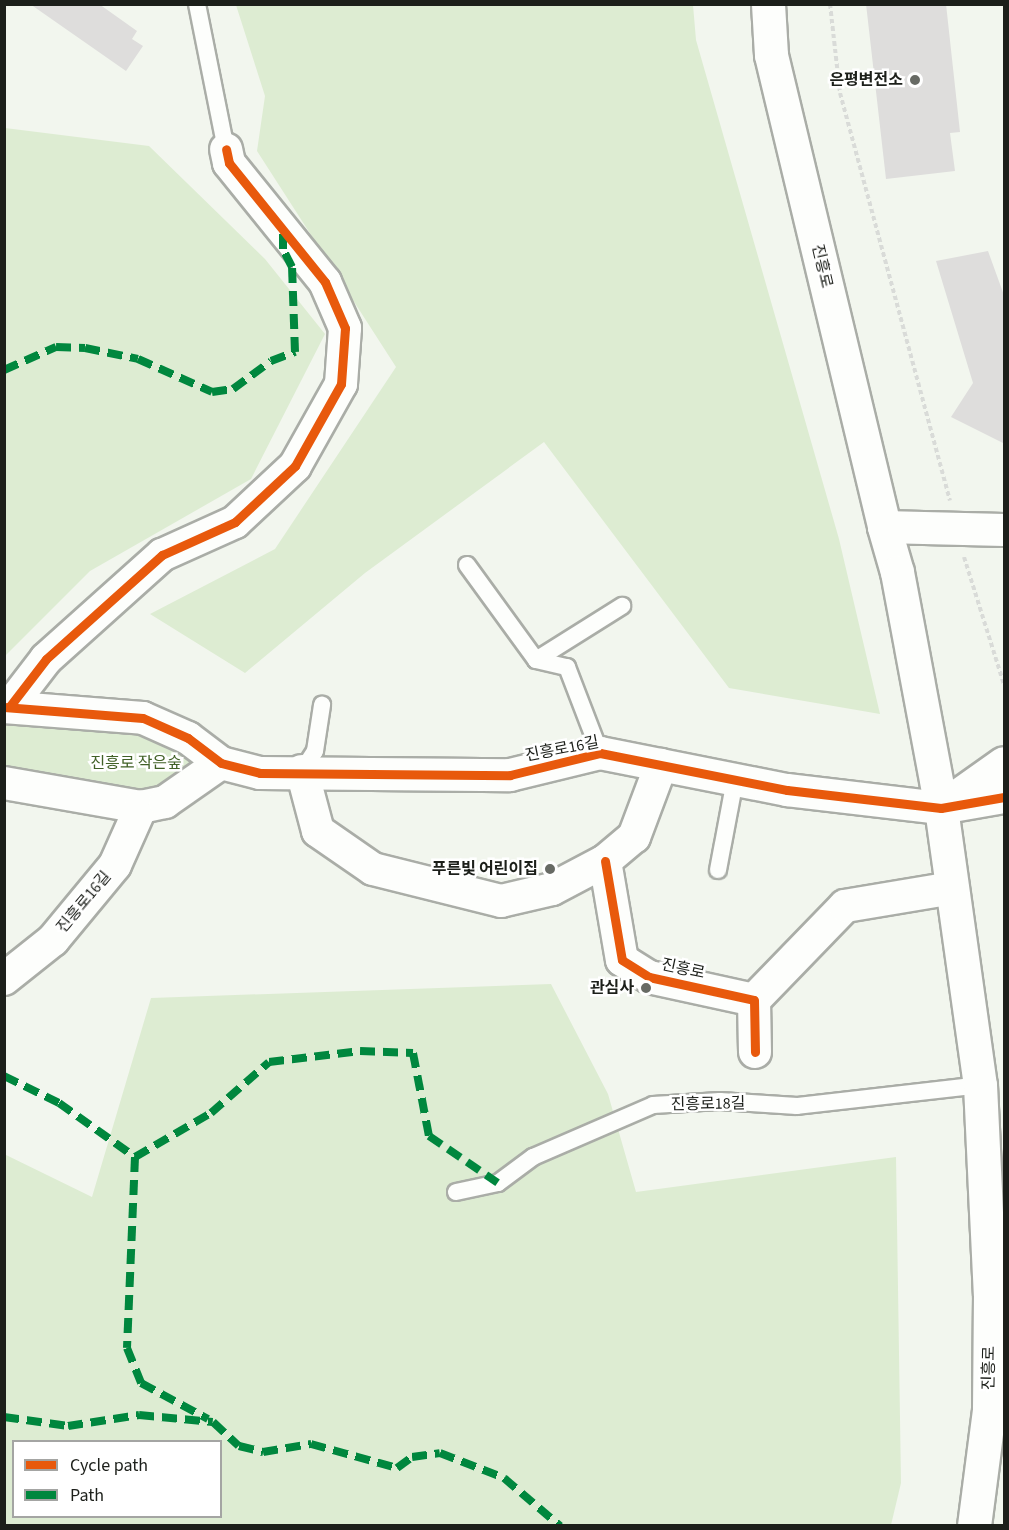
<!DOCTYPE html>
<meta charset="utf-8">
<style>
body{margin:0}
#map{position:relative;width:1009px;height:1530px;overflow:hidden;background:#f2f6ee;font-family:"Source Sans 3","Noto Sans KR",sans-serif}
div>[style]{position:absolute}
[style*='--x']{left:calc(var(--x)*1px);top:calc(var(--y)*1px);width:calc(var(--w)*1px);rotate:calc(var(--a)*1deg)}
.green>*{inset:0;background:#ddecd2}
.building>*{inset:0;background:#dedddc}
.path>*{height:4px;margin-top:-2px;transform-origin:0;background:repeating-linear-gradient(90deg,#d9dbd8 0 4.5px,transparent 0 7.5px)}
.roads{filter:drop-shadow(2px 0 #aaada7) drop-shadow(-2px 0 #aaada7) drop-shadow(0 2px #aaada7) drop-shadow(0 -2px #aaada7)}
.lane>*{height:16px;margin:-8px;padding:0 8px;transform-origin:8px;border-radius:8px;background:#fdfefc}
.street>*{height:32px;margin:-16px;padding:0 16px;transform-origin:16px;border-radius:16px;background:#fdfefc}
.secondary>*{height:33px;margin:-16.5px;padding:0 16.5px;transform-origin:16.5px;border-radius:16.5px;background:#fdfefc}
.primary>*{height:33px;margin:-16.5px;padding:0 16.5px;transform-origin:16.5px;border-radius:16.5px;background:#fdfefc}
.quiet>*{height:8px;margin-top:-4px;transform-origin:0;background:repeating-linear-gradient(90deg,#00873e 0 15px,transparent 0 23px)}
.cycleway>*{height:9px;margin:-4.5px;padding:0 4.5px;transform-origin:4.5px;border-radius:4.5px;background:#e8590c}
.dots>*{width:16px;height:16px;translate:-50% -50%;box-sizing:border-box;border:3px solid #fff;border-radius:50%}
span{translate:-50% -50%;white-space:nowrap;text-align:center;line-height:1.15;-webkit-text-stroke:5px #fff;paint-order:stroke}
.poi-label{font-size:16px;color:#1c1f1a;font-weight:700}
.right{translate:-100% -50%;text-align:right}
.street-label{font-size:16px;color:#1c1f1a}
.park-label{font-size:16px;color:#416127}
.frame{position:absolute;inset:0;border:6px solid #1c1f1a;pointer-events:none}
.legend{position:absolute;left:12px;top:1440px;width:210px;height:78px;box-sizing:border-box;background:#fff;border:2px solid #a4a5a3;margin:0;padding:8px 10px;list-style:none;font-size:18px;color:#1c1f1a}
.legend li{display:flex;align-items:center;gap:12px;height:30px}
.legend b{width:30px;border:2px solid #a4a5a3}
</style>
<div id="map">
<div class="green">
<div style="clip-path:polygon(236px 5px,693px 5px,696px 40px,839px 539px,880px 714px,729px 688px,544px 442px,365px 573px,245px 673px,150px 614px,275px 549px,396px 367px,257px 151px,265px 96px)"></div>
<div style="clip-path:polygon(5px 128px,149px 146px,265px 259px,325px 334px,251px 479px,90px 571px,5px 656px)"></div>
<div style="clip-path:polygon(5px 723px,156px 728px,202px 758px,140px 800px,5px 780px)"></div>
<div style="clip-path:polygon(evenodd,551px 984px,608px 1094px,636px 1192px,896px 1157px,901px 1483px,891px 1525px,5px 1525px,4px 1154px,92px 1197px,151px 998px,551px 984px,14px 1442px,220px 1442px,220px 1516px,14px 1516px,14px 1442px)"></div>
</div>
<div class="building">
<div style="clip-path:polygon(30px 4px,99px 4px,137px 31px,132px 39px,143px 46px,126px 71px)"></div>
<div style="clip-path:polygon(866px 4px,946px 4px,960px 132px,950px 133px,955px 171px,886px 179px)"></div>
<div style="clip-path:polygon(988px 251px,1005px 298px,1005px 444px,951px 417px,973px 383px,936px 261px)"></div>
</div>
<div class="path">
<div style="--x:830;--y:4;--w:90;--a:83.6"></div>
<div style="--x:840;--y:93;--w:422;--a:74.9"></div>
<div style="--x:964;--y:557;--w:134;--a:72.6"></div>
</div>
<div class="roads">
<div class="lane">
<div style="--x:197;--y:4;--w:148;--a:78.7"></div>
<div style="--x:467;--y:565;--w:117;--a:54"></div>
<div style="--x:536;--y:660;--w:32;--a:13"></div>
<div style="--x:567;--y:667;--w:92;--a:69"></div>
<div style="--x:536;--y:660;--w:102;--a:-32.1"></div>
<div style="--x:302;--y:771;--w:24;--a:-57"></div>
<div style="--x:315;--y:751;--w:47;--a:-81.3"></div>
<div style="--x:718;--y:870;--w:92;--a:-79.3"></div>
<div style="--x:456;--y:1192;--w:43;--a:-12.1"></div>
<div style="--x:498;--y:1183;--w:44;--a:-36.6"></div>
<div style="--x:533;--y:1157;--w:131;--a:-23.4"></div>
<div style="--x:653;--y:1105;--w:67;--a:-3.4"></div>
<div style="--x:720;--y:1101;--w:77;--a:3.7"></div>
<div style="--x:797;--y:1106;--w:184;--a:-6.5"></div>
</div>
<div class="street">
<div style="--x:884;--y:527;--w:120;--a:1.4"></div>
<div style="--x:10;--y:706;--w:59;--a:-52.5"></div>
<div style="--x:46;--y:659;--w:156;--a:-41.9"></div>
<div style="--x:162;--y:555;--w:80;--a:-24.3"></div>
<div style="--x:235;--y:522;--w:82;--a:-43"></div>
<div style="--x:295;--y:466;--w:94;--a:-60.7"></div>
<div style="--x:341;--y:384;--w:56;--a:-85.9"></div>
<div style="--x:345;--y:328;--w:50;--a:-113.5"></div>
<div style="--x:325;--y:282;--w:153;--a:-128.9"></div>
<div style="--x:229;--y:163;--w:14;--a:-102"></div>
<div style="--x:4;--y:707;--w:139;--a:4.5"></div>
<div style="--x:143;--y:718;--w:49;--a:24"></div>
<div style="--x:188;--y:738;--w:41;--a:37.1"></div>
<div style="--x:221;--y:763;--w:40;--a:14.4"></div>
<div style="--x:260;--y:773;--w:250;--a:0.5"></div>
<div style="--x:510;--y:775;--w:93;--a:-13.7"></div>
<div style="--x:600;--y:753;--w:191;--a:11.2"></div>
<div style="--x:787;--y:790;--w:155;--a:6.7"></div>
<div style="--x:941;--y:808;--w:64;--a:-9.9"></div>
<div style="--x:302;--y:771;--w:62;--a:75.1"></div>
<div style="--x:318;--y:831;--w:67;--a:34.6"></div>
<div style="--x:373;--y:869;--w:132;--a:14"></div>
<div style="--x:501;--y:901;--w:52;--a:-13.2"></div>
<div style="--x:552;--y:889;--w:60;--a:-27.8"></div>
<div style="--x:605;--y:861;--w:38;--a:-40"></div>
<div style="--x:634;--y:837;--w:77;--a:-69.4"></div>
<div style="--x:4;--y:783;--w:139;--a:9.9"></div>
<div style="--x:949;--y:802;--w:67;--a:-35.3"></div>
<div style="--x:605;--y:861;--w:100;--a:80.3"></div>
<div style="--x:622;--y:960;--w:32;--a:32"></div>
<div style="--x:649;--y:977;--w:107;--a:12.4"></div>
<div style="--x:754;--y:1000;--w:52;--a:88.9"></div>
<div style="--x:4;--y:979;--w:63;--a:-38.5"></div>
<div style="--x:53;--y:940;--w:97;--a:-50.4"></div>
<div style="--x:115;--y:865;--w:64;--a:-65.9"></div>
<div style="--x:141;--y:807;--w:25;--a:-12"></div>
<div style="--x:165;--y:802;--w:68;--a:-34.9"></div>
<div style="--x:754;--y:1000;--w:131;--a:-45.9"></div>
<div style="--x:845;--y:906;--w:109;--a:-9.5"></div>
</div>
<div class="secondary">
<div style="--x:884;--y:527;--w:47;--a:73.9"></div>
</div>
<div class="primary">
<div style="--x:768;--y:4;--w:51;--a:86.6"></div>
<div style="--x:771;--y:55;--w:485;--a:76.5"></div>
<div style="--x:897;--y:572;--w:240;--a:79.4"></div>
<div style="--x:941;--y:808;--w:280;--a:82"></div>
<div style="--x:980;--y:1085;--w:210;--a:87.3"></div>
<div style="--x:990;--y:1295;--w:115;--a:90.5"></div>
<div style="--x:989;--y:1410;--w:117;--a:97.4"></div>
</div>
</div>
<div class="quiet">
<div style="--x:4;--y:370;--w:57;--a:-23.9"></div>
<div style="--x:56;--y:347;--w:29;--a:2"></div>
<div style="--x:85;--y:348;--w:54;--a:11.7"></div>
<div style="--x:138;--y:359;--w:81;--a:24"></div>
<div style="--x:212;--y:392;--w:21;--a:-8"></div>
<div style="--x:233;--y:389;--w:47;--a:-36.4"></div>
<div style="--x:271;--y:361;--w:26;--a:-21"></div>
<div style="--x:295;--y:352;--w:85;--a:-92"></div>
<div style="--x:292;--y:267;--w:20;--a:-117"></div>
<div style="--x:283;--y:249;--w:18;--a:-90"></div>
<div style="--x:4;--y:1076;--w:61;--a:26.1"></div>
<div style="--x:59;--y:1103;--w:93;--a:35.4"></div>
<div style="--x:135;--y:1157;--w:191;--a:92.4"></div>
<div style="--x:127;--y:1348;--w:38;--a:68"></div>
<div style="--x:141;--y:1383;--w:76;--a:28.2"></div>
<div style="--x:135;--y:1157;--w:88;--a:-30.1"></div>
<div style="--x:211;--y:1113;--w:77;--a:-41.3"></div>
<div style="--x:269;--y:1062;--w:92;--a:-6.9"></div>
<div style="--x:360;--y:1051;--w:53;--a:2.2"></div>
<div style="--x:413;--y:1053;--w:85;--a:79.1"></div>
<div style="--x:429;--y:1136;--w:83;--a:34.3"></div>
<div style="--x:4;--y:1417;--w:65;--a:8"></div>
<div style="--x:68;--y:1426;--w:72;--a:-8.8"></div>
<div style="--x:139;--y:1415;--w:74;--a:5.4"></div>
<div style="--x:213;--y:1422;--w:35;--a:43"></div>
<div style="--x:239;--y:1446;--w:25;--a:14"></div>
<div style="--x:263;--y:1452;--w:49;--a:-9.5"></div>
<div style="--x:311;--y:1444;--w:89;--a:15.6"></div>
<div style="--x:397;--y:1468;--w:19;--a:-36"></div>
<div style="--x:412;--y:1457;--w:28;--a:-8"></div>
<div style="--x:440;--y:1453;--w:69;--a:21.3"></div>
<div style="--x:504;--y:1478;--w:74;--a:40.6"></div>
</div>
<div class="cycleway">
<div style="--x:10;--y:706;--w:59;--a:-52.5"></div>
<div style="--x:46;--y:659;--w:156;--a:-41.9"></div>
<div style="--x:162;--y:555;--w:80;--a:-24.3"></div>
<div style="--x:235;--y:522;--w:82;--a:-43"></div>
<div style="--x:295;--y:466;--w:94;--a:-60.7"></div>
<div style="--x:341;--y:384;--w:56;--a:-85.9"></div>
<div style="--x:345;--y:328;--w:50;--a:-113.5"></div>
<div style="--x:325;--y:282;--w:153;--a:-128.9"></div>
<div style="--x:229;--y:163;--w:14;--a:-102"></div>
<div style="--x:4;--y:707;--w:139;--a:4.5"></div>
<div style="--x:143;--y:718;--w:49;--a:24"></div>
<div style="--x:188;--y:738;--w:41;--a:37.1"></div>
<div style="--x:221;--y:763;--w:40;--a:14.4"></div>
<div style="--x:260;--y:773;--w:250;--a:0.5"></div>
<div style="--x:510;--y:775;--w:93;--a:-13.7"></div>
<div style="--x:600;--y:753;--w:191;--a:11.2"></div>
<div style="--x:787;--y:790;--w:155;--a:6.7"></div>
<div style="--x:941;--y:808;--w:64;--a:-9.9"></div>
<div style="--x:605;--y:861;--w:100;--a:80.3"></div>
<div style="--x:622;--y:960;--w:32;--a:32"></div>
<div style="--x:649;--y:977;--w:107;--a:12.4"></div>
<div style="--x:754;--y:1000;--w:52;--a:88.9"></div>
</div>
<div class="dots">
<div style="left:915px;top:80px;background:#676a64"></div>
<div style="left:550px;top:869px;background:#676a64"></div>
<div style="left:646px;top:988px;background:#676a64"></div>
</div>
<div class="poi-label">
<span class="right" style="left:903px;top:80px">은평변전소</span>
<span class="right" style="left:538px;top:869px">푸른빛 어린이집</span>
<span class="right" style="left:634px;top:988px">관심사</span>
</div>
<div class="street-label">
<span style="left:822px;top:266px;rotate:77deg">진흥로</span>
<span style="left:562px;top:749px;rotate:-11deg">진흥로16길</span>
<span style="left:84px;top:902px;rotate:-50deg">진흥로16길</span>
<span style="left:683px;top:969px;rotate:12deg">진흥로</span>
<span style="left:708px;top:1104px;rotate:-1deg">진흥로18길</span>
<span style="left:989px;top:1368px;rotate:-89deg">진흥로</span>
</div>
<div class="park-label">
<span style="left:136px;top:763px">진흥로 작은숲</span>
</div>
<div class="frame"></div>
<ul class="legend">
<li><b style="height:8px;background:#e8590c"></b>Cycle path</li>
<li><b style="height:8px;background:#00873e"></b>Path</li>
</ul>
</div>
